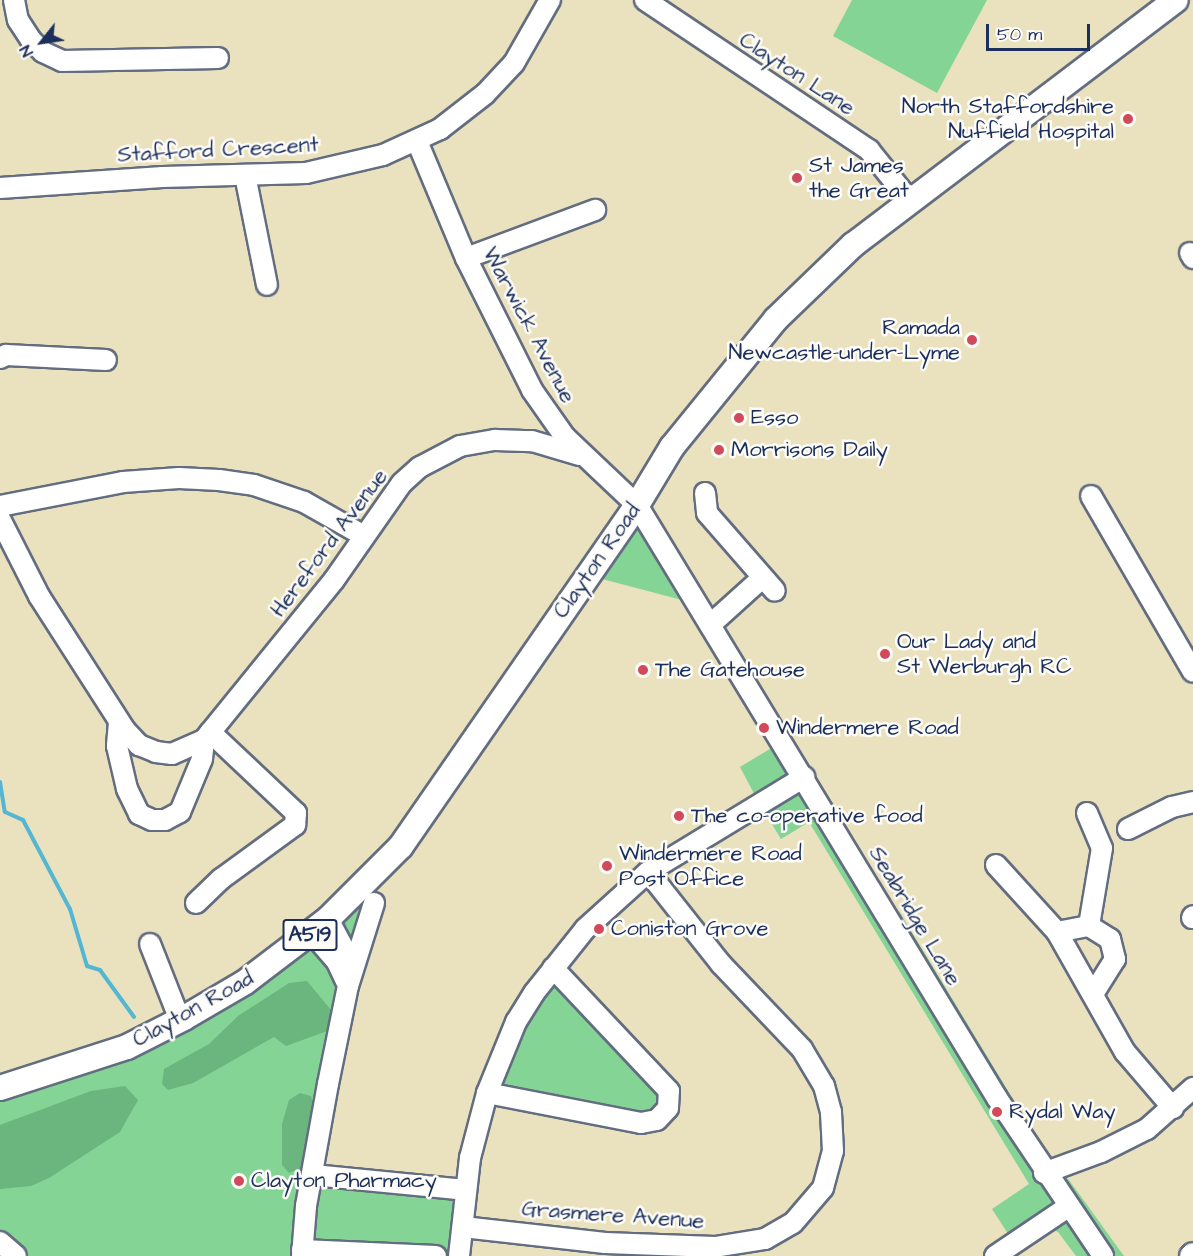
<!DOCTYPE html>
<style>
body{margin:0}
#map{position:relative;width:1193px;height:1256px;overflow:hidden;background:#eae1bf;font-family:"Architects Daughter",sans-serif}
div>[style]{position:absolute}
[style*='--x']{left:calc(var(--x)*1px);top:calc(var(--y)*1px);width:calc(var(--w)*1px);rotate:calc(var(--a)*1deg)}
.green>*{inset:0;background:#83d495}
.forest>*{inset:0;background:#6ab67e}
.stream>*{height:4px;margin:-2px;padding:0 2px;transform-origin:2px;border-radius:2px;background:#53b6d2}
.roads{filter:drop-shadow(2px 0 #636d80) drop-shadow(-2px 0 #636d80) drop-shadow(0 2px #636d80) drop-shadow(0 -2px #636d80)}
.minor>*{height:20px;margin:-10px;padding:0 10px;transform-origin:10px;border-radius:10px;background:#fff}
.major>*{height:24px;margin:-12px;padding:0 12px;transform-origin:12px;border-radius:12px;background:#fff}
.dots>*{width:16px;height:16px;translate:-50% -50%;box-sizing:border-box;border:3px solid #fdfcf7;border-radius:50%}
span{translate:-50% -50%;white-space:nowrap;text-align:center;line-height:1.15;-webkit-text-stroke:5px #fdfcf7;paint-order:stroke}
.shield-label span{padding:2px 4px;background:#fdfcf7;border:2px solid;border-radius:4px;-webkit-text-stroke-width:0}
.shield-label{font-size:21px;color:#1b2f5e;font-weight:700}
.street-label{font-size:22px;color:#1b2f5e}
.poi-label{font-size:22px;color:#1b2f5e}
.right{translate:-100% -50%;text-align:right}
.left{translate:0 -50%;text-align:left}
.north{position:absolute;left:12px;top:12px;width:60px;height:60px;-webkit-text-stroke:4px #fdfcf7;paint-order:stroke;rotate:240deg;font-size:16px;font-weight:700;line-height:24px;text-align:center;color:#1b2f5e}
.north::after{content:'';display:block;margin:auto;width:21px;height:27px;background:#1b2f5e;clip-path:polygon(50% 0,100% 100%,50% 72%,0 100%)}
.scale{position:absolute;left:986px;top:24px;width:104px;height:27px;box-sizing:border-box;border:3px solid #1b2f5e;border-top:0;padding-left:8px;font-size:18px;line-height:21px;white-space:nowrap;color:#1b2f5e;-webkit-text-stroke:4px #fdfcf7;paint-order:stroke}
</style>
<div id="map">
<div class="green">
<div style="clip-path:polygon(852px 0,987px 0,937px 93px,833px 36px)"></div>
<div style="clip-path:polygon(637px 505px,697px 604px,587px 575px)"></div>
<div style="clip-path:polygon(773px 747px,890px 919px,899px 911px,1056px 1170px,1069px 1180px,1124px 1256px,1076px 1256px,1058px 1232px,1041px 1224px,1014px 1243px,992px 1209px,1029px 1184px,809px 822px,781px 839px,759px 803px,740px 767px)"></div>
<div style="clip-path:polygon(358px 889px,374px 903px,313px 1174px,465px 1190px,459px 1256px,16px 1256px,0 1242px,0 1090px,215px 1002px)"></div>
<div style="clip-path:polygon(553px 968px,669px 1091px,657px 1120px,487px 1093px)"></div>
</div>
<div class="forest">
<div style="clip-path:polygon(307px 981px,331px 1010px,330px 1030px,286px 1046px,274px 1037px,193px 1083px,168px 1090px,162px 1084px,164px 1069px,209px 1044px,238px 1016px,289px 983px)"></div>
<div style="clip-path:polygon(125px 1086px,138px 1100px,120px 1132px,49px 1178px,31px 1186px,0 1189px,0 1125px,91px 1091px)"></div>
<div style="clip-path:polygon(300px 1093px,311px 1096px,316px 1118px,307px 1166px,289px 1173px,282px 1165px,282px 1124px,289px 1100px)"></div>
</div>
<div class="stream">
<div style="--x:0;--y:782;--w:30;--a:81"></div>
<div style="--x:5;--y:812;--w:20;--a:24"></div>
<div style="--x:23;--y:820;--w:101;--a:62.2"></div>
<div style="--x:70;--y:909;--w:59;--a:73.4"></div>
<div style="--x:87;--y:966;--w:14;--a:17"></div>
<div style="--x:100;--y:970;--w:58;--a:54.1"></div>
</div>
<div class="roads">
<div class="minor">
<div style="--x:14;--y:0;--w:20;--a:79"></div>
<div style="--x:18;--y:20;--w:24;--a:57"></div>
<div style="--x:31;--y:40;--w:17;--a:45"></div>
<div style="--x:43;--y:52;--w:21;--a:25"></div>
<div style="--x:62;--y:61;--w:156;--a:-1.1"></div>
<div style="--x:645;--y:0;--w:270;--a:33.8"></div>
<div style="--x:869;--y:150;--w:65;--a:51.2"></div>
<div style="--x:417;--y:141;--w:127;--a:67.3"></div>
<div style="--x:466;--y:258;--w:148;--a:63.4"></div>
<div style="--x:532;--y:390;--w:57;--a:54.9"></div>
<div style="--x:565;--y:437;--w:99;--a:43.4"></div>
<div style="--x:637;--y:505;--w:694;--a:58.74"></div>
<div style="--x:997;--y:1098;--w:190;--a:56.1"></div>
<div style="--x:245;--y:175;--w:112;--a:78.7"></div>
<div style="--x:0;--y:188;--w:163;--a:-3.9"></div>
<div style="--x:163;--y:177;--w:143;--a:-1.6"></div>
<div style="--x:306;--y:173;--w:79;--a:-13.2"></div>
<div style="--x:383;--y:155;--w:63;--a:-24.5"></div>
<div style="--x:440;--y:129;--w:57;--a:-37.9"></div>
<div style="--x:485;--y:94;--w:42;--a:-46.9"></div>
<div style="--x:514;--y:63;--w:73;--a:-60.3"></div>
<div style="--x:1190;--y:253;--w:6;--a:59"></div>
<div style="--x:466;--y:258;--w:138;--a:-20.4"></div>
<div style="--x:0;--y:358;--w:7;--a:-27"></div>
<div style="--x:6;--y:355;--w:100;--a:2.9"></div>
<div style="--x:705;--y:493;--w:20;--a:84"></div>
<div style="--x:707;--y:513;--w:103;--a:48.9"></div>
<div style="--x:1091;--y:496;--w:203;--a:59.9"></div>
<div style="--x:0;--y:506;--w:125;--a:-11"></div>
<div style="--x:123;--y:482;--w:56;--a:-4.1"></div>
<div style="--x:179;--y:478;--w:40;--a:2.9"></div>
<div style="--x:219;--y:480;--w:35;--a:8"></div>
<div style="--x:254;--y:485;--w:53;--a:18.8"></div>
<div style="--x:304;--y:502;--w:69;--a:29.5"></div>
<div style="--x:0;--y:519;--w:86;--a:63.1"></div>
<div style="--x:39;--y:596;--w:159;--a:57.3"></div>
<div style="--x:125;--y:730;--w:21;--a:47"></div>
<div style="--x:139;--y:745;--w:18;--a:22"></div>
<div style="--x:156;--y:752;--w:16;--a:7"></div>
<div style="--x:172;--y:754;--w:35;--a:-24"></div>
<div style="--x:204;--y:740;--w:206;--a:-50.9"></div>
<div style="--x:334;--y:580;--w:118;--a:-55"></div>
<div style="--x:402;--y:483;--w:24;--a:-42"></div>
<div style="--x:420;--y:467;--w:45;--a:-27.7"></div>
<div style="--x:460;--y:446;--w:36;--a:-10"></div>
<div style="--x:495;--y:440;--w:37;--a:2"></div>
<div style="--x:532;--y:441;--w:50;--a:16.3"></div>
<div style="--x:710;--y:625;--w:70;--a:-42.1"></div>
<div style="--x:119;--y:722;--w:24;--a:95"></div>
<div style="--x:117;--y:746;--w:44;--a:76.9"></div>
<div style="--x:127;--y:789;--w:28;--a:64"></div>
<div style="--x:139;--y:814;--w:14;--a:25"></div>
<div style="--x:152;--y:820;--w:13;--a:0"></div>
<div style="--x:165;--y:820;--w:17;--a:-28"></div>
<div style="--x:180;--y:812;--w:57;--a:-67.5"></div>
<div style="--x:202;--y:759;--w:19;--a:-84"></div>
<div style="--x:1087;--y:813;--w:38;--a:67"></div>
<div style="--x:1102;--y:848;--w:79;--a:99.5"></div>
<div style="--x:1128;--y:829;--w:49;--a:-26.6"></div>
<div style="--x:1172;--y:807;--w:22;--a:-13"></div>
<div style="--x:996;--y:865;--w:91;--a:47.7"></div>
<div style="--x:1057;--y:932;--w:138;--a:60.5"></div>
<div style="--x:1125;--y:1052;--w:74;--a:49.4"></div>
<div style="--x:196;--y:903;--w:35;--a:-44"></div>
<div style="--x:221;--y:879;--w:92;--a:-36.1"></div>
<div style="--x:295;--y:825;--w:12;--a:-85"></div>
<div style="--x:296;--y:813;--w:118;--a:-136.7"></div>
<div style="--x:1192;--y:918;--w:2;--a:-63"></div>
<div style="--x:328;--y:919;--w:40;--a:62"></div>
<div style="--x:347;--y:954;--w:21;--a:87"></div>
<div style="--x:1057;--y:932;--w:33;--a:-11"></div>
<div style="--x:1089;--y:926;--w:25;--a:32"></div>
<div style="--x:1110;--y:939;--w:21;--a:76"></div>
<div style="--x:1115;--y:959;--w:39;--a:122"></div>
<div style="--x:312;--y:933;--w:38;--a:49"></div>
<div style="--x:337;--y:962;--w:21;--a:65"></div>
<div style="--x:150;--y:944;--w:82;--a:68.5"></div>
<div style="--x:487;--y:1093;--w:157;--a:11"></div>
<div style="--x:641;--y:1123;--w:16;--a:-11"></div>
<div style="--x:657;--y:1120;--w:16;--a:-47"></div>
<div style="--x:668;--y:1108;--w:17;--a:-87"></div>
<div style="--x:669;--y:1091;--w:169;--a:-133.3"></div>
<div style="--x:1044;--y:1173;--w:61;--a:-20.2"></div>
<div style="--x:1101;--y:1152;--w:51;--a:-26.6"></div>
<div style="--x:1147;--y:1129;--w:62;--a:-41.7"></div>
<div style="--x:313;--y:1175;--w:153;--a:5.6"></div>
<div style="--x:463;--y:1227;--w:143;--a:6.4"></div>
<div style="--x:605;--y:1243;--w:110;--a:2.1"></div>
<div style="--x:715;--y:1247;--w:51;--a:-9.1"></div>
<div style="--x:765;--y:1239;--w:32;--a:-30"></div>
<div style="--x:793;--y:1223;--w:46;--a:-49.4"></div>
<div style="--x:823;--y:1188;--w:38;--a:-75"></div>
<div style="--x:833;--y:1151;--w:39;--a:-93"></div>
<div style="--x:831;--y:1112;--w:27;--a:-105"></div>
<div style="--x:824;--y:1086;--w:43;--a:-120.7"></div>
<div style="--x:802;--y:1049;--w:117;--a:-133.6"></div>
<div style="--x:721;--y:964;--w:117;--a:-128.4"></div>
<div style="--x:0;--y:1242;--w:21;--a:41"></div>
<div style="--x:302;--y:1250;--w:134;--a:2.6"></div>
<div style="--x:302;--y:1256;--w:50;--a:-85.4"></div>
<div style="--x:306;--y:1206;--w:124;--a:-79.8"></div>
<div style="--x:328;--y:1084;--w:100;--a:-78.5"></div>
<div style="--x:348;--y:986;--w:87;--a:-72.6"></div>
<div style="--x:459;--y:1256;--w:99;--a:-83.6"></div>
<div style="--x:470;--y:1158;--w:67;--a:-75.3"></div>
<div style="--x:487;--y:1093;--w:77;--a:-67.8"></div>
<div style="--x:516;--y:1022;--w:34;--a:-58"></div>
<div style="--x:534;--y:993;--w:82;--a:-51.4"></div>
<div style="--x:585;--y:929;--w:85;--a:-42.1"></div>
<div style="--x:648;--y:872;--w:183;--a:-31.3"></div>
<div style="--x:995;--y:1256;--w:88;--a:-33.9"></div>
<div style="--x:1190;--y:1256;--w:4;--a:-45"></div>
</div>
<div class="major">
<div style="--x:0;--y:1088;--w:133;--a:-17.9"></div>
<div style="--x:127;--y:1047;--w:64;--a:-27"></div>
<div style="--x:184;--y:1018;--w:69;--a:-30.3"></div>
<div style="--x:244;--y:983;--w:106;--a:-37.3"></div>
<div style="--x:328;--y:919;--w:103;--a:-45"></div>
<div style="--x:401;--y:846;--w:415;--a:-55.3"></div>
<div style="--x:637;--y:505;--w:68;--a:-58.9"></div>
<div style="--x:672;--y:447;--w:165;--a:-50.9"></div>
<div style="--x:776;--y:319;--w:107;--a:-43.9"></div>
<div style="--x:853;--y:245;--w:405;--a:-37.2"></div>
</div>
</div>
<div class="dots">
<div style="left:1128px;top:119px;background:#d1495b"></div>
<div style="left:797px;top:178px;background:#d1495b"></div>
<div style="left:972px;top:340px;background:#d1495b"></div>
<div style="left:739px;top:418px;background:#d1495b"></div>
<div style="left:719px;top:450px;background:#d1495b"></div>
<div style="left:885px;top:654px;background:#d1495b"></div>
<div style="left:643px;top:670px;background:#d1495b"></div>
<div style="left:764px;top:728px;background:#d1495b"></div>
<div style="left:679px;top:816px;background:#d1495b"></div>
<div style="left:607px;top:866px;background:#d1495b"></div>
<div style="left:599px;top:929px;background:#d1495b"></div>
<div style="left:997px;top:1112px;background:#d1495b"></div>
<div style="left:239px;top:1181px;background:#d1495b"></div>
</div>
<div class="shield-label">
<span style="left:310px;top:935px">A519</span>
</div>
<div class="street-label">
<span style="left:797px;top:74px;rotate:33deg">Clayton Lane</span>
<span style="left:218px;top:150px;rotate:-3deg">Stafford Crescent</span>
<span style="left:529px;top:325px;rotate:62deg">Warwick Avenue</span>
<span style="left:329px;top:543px;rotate:-53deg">Hereford Avenue</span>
<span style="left:597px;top:561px;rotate:-55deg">Clayton Road</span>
<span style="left:915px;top:916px;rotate:59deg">Seabridge Lane</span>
<span style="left:193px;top:1009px;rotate:-29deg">Clayton Road</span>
<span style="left:613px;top:1215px;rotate:4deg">Grasmere Avenue</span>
</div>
<div class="poi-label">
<span class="right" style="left:1114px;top:119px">North Staffordshire<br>Nuffield Hospital</span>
<span class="left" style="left:809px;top:178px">St James<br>the Great</span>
<span class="right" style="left:960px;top:340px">Ramada<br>Newcastle-under-Lyme</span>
<span class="left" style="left:751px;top:418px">Esso</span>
<span class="left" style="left:731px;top:450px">Morrisons Daily</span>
<span class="left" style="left:897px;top:654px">Our Lady and<br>St Werburgh RC</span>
<span class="left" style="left:655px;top:670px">The Gatehouse</span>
<span class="left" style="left:776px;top:728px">Windermere Road</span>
<span class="left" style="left:691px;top:816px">The co-operative food</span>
<span class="left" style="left:619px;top:866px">Windermere Road<br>Post Office</span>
<span class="left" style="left:611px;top:929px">Coniston Grove</span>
<span class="left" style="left:1009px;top:1112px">Rydal Way</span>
<span class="left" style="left:251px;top:1181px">Clayton Pharmacy</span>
</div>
<div class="north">N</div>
<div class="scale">50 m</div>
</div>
